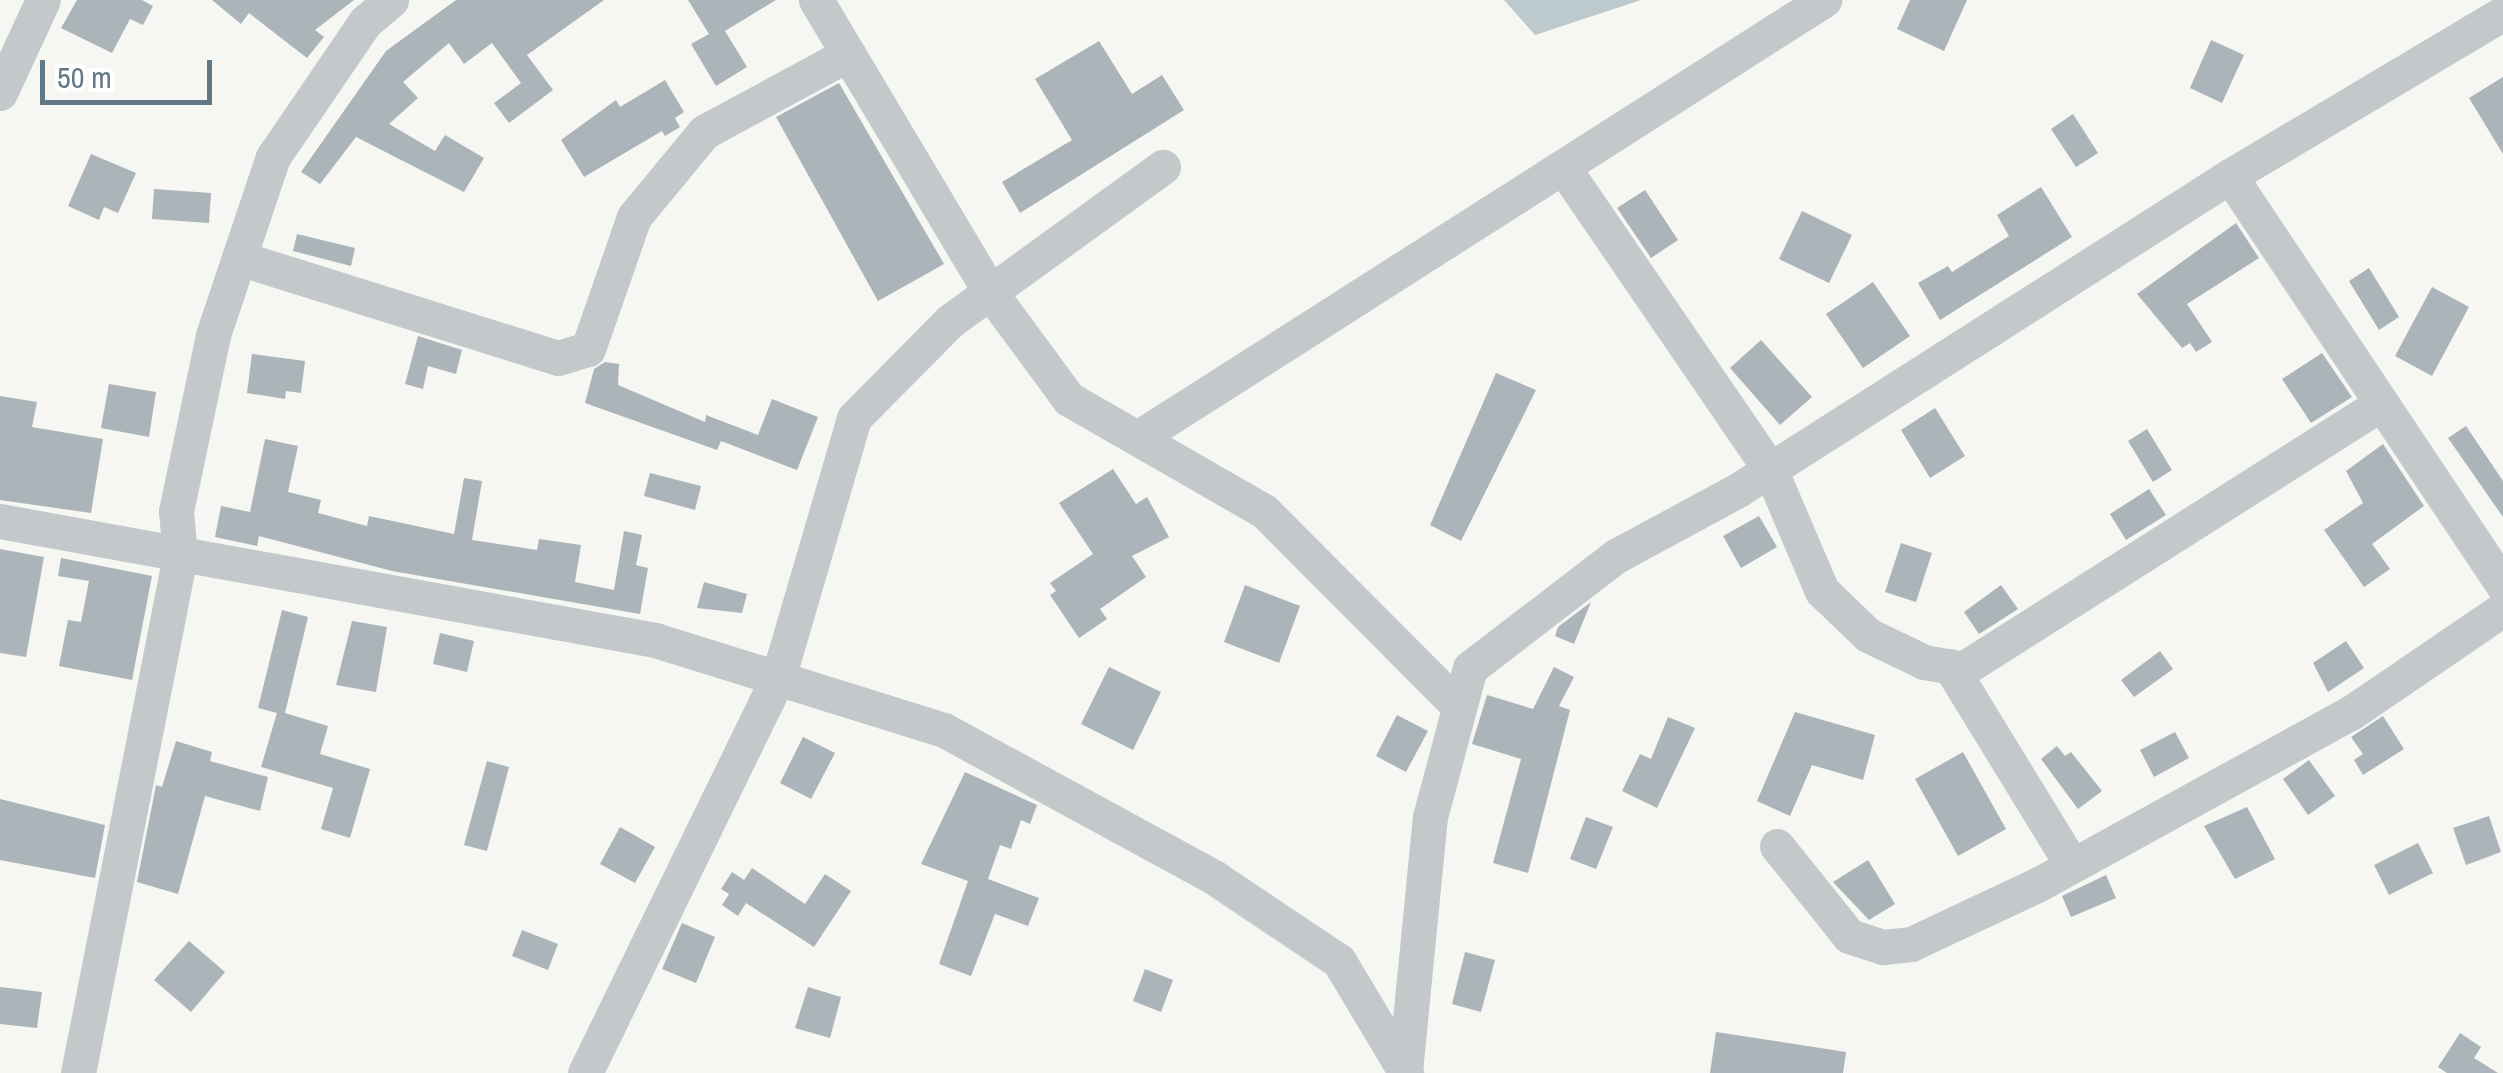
<!DOCTYPE html>
<style>
body{margin:0}
#map{position:relative;width:2503px;height:1073px;overflow:hidden;background:#f6f6f2;font-family:"Archivo Narrow",sans-serif}
div>[style]{position:absolute}
[style*='--x']{left:calc(var(--x)*1px);top:calc(var(--y)*1px);width:calc(var(--w)*1px);rotate:calc(var(--a)*1deg)}
.water>*{inset:0;background:#bcc9cd}
.building>*{inset:0;background:#abb5b9}
.minor>*{height:35px;margin:-17.5px;padding:0 17.5px;transform-origin:17.5px;border-radius:17.5px;background:#c3c8ca}
span{translate:-50% -50%;white-space:nowrap;text-align:center;line-height:1.15;-webkit-text-stroke:10px #fff;paint-order:stroke}
.scale{position:absolute;left:40px;top:60px;width:172px;height:45px;box-sizing:border-box;border:5px solid #637885;border-top:0;padding-left:12px;font-size:30px;line-height:35px;white-space:nowrap;color:#637885;-webkit-text-stroke:8px #fff;paint-order:stroke}
</style>
<div id="map">
<div class="water">
<div style="clip-path:polygon(1504px 0,1641px 0,1535px 35px)"></div>
</div>
<div class="building">
<div style="clip-path:polygon(77px 0,142px 0,153px 6px,143px 25px,130px 19px,112px 53px,61px 28px)"></div>
<div style="clip-path:polygon(212px 0,354px 0,315px 30px,324px 37px,307px 58px,249px 13px,241px 24px)"></div>
<div style="clip-path:polygon(456px 0,604px 0,527px 55px,553px 90px,509px 123px,494px 103px,521px 83px,492px 43px,464px 64px,449px 43px,403px 82px,418px 98px,389px 124px,435px 151px,445px 135px,484px 158px,464px 192px,356px 137px,320px 184px,301px 172px,386px 51px)"></div>
<div style="clip-path:polygon(688px 0,776px 0,725px 31px,747px 67px,716px 86px,691px 44px,709px 34px)"></div>
<div style="clip-path:polygon(1910px 0,1967px 0,1944px 51px,1897px 29px)"></div>
<div style="clip-path:polygon(2211px 40px,2244px 55px,2222px 103px,2190px 88px)"></div>
<div style="clip-path:polygon(1099px 41px,1132px 94px,1162px 75px,1184px 110px,1020px 213px,1002px 182px,1072px 140px,1035px 79px)"></div>
<div style="clip-path:polygon(2503px 77px,2503px 154px,2469px 98px)"></div>
<div style="clip-path:polygon(665px 80px,684px 112px,675px 118px,680px 127px,665px 136px,662px 131px,584px 177px,561px 140px,616px 100px,620px 107px)"></div>
<div style="clip-path:polygon(839px 83px,944px 264px,878px 301px,776px 117px)"></div>
<div style="clip-path:polygon(2073px 114px,2098px 153px,2076px 167px,2051px 129px)"></div>
<div style="clip-path:polygon(91px 154px,136px 173px,118px 213px,104px 207px,99px 220px,68px 206px)"></div>
<div style="clip-path:polygon(2041px 187px,2072px 237px,1940px 320px,1918px 283px,1948px 266px,1952px 272px,2009px 236px,1997px 215px)"></div>
<div style="clip-path:polygon(154px 189px,211px 193px,209px 223px,152px 219px)"></div>
<div style="clip-path:polygon(1645px 190px,1678px 240px,1651px 258px,1617px 208px)"></div>
<div style="clip-path:polygon(1802px 211px,1852px 235px,1829px 283px,1779px 259px)"></div>
<div style="clip-path:polygon(2236px 223px,2259px 258px,2187px 304px,2212px 342px,2196px 352px,2190px 343px,2182px 348px,2137px 294px)"></div>
<div style="clip-path:polygon(297px 234px,355px 248px,351px 266px,293px 251px)"></div>
<div style="clip-path:polygon(2369px 268px,2399px 317px,2379px 330px,2349px 281px)"></div>
<div style="clip-path:polygon(1873px 282px,1910px 336px,1863px 368px,1826px 314px)"></div>
<div style="clip-path:polygon(2432px 287px,2469px 307px,2432px 376px,2395px 356px)"></div>
<div style="clip-path:polygon(418px 336px,462px 350px,456px 374px,428px 366px,423px 389px,405px 384px)"></div>
<div style="clip-path:polygon(1761px 340px,1812px 397px,1780px 425px,1730px 368px)"></div>
<div style="clip-path:polygon(2322px 353px,2352px 397px,2311px 423px,2282px 379px)"></div>
<div style="clip-path:polygon(252px 354px,305px 361px,301px 393px,286px 391px,285px 399px,247px 393px)"></div>
<div style="clip-path:polygon(605px 362px,619px 364px,618px 385px,705px 422px,706px 415px,758px 435px,772px 399px,818px 417px,797px 470px,721px 441px,717px 450px,585px 403px,594px 369px)"></div>
<div style="clip-path:polygon(1496px 373px,1536px 390px,1461px 541px,1430px 525px)"></div>
<div style="clip-path:polygon(109px 384px,156px 392px,149px 437px,101px 428px)"></div>
<div style="clip-path:polygon(0 396px,37px 402px,32px 427px,103px 439px,91px 513px,0 500px)"></div>
<div style="clip-path:polygon(1935px 408px,1965px 456px,1930px 478px,1901px 430px)"></div>
<div style="clip-path:polygon(2466px 426px,2503px 481px,2503px 517px,2448px 438px)"></div>
<div style="clip-path:polygon(2147px 429px,2172px 470px,2153px 482px,2128px 441px)"></div>
<div style="clip-path:polygon(265px 439px,298px 446px,288px 492px,321px 500px,318px 513px,367px 526px,369px 516px,454px 534px,464px 478px,482px 481px,472px 540px,537px 550px,539px 539px,581px 545px,575px 582px,614px 590px,624px 531px,642px 535px,636px 565px,648px 568px,640px 614px,392px 571px,259px 536px,257px 546px,215px 537px,221px 506px,250px 512px)"></div>
<div style="clip-path:polygon(2383px 444px,2424px 506px,2372px 544px,2390px 569px,2364px 587px,2324px 530px,2363px 503px,2346px 471px)"></div>
<div style="clip-path:polygon(1113px 469px,1136px 504px,1147px 497px,1169px 537px,1132px 556px,1146px 577px,1100px 609px,1107px 619px,1079px 638px,1050px 595px,1056px 591px,1050px 583px,1093px 554px,1059px 503px)"></div>
<div style="clip-path:polygon(650px 473px,701px 486px,695px 510px,644px 496px)"></div>
<div style="clip-path:polygon(2149px 489px,2166px 515px,2126px 540px,2110px 514px)"></div>
<div style="clip-path:polygon(1759px 516px,1777px 547px,1741px 568px,1723px 536px)"></div>
<div style="clip-path:polygon(1901px 543px,1932px 553px,1916px 602px,1885px 592px)"></div>
<div style="clip-path:polygon(0 549px,44px 557px,26px 657px,0 653px)"></div>
<div style="clip-path:polygon(61px 558px,152px 576px,132px 680px,59px 666px,68px 620px,81px 622px,89px 581px,58px 576px)"></div>
<div style="clip-path:polygon(704px 582px,747px 594px,742px 613px,697px 608px)"></div>
<div style="clip-path:polygon(1245px 585px,1300px 606px,1279px 663px,1224px 642px)"></div>
<div style="clip-path:polygon(2001px 585px,2018px 609px,1979px 634px,1964px 612px)"></div>
<div style="clip-path:polygon(1591px 602px,1574px 644px,1555px 636px,1558px 627px)"></div>
<div style="clip-path:polygon(282px 610px,308px 617px,285px 713px,328px 726px,320px 754px,370px 769px,350px 838px,321px 829px,333px 788px,261px 767px,277px 713px,258px 708px)"></div>
<div style="clip-path:polygon(352px 621px,387px 627px,376px 692px,336px 685px)"></div>
<div style="clip-path:polygon(440px 633px,474px 641px,467px 672px,433px 664px)"></div>
<div style="clip-path:polygon(2346px 641px,2364px 668px,2328px 692px,2313px 663px)"></div>
<div style="clip-path:polygon(2160px 651px,2173px 669px,2134px 697px,2121px 680px)"></div>
<div style="clip-path:polygon(1109px 667px,1161px 692px,1133px 750px,1081px 724px)"></div>
<div style="clip-path:polygon(1554px 667px,1574px 677px,1559px 706px,1570px 710px,1528px 873px,1493px 863px,1521px 759px,1472px 744px,1487px 695px,1533px 709px)"></div>
<div style="clip-path:polygon(1795px 712px,1875px 735px,1863px 780px,1812px 765px,1790px 816px,1757px 801px)"></div>
<div style="clip-path:polygon(1397px 715px,1428px 731px,1406px 772px,1376px 756px)"></div>
<div style="clip-path:polygon(2383px 716px,2404px 749px,2363px 775px,2354px 760px,2363px 754px,2351px 737px)"></div>
<div style="clip-path:polygon(1668px 717px,1695px 728px,1657px 808px,1622px 791px,1640px 754px,1651px 759px)"></div>
<div style="clip-path:polygon(2175px 732px,2189px 758px,2154px 777px,2140px 750px)"></div>
<div style="clip-path:polygon(803px 737px,835px 753px,811px 799px,780px 783px)"></div>
<div style="clip-path:polygon(176px 741px,212px 752px,210px 761px,268px 777px,260px 811px,205px 796px,178px 894px,137px 882px,156px 785px,162px 787px)"></div>
<div style="clip-path:polygon(2057px 746px,2065px 756px,2071px 752px,2102px 791px,2078px 809px,2041px 759px)"></div>
<div style="clip-path:polygon(1963px 752px,2006px 829px,1958px 856px,1915px 779px)"></div>
<div style="clip-path:polygon(2309px 760px,2335px 796px,2308px 815px,2283px 779px)"></div>
<div style="clip-path:polygon(487px 761px,509px 767px,487px 851px,464px 845px)"></div>
<div style="clip-path:polygon(965px 772px,1037px 805px,1030px 824px,1021px 820px,1011px 849px,1000px 845px,988px 879px,1039px 898px,1028px 926px,995px 914px,971px 976px,939px 964px,968px 881px,921px 864px)"></div>
<div style="clip-path:polygon(0 799px,105px 825px,95px 878px,0 860px)"></div>
<div style="clip-path:polygon(2247px 807px,2275px 859px,2235px 879px,2204px 826px)"></div>
<div style="clip-path:polygon(2489px 816px,2501px 852px,2466px 865px,2453px 828px)"></div>
<div style="clip-path:polygon(1586px 817px,1613px 827px,1596px 869px,1570px 859px)"></div>
<div style="clip-path:polygon(620px 827px,655px 847px,635px 883px,600px 864px)"></div>
<div style="clip-path:polygon(2418px 843px,2433px 873px,2389px 895px,2374px 865px)"></div>
<div style="clip-path:polygon(1868px 860px,1895px 904px,1869px 920px,1833px 882px)"></div>
<div style="clip-path:polygon(752px 868px,805px 904px,825px 874px,851px 891px,814px 947px,746px 903px,738px 916px,722px 905px,729px 894px,721px 889px,732px 872px,744px 880px)"></div>
<div style="clip-path:polygon(2106px 875px,2116px 898px,2071px 917px,2062px 896px)"></div>
<div style="clip-path:polygon(682px 923px,715px 937px,696px 983px,662px 969px)"></div>
<div style="clip-path:polygon(522px 930px,558px 944px,548px 970px,512px 956px)"></div>
<div style="clip-path:polygon(189px 941px,225px 972px,191px 1012px,154px 980px)"></div>
<div style="clip-path:polygon(1465px 952px,1495px 960px,1481px 1012px,1452px 1004px)"></div>
<div style="clip-path:polygon(1145px 969px,1173px 980px,1161px 1012px,1133px 1001px)"></div>
<div style="clip-path:polygon(0 987px,42px 992px,37px 1028px,0 1024px)"></div>
<div style="clip-path:polygon(808px 987px,841px 997px,830px 1038px,795px 1028px)"></div>
<div style="clip-path:polygon(1716px 1032px,1846px 1052px,1843px 1073px,1710px 1073px)"></div>
<div style="clip-path:polygon(2460px 1033px,2481px 1047px,2474px 1058px,2498px 1073px,2447px 1073px,2438px 1067px)"></div>
</div>
<div class="minor">
<div style="--x:816;--y:0;--w:340;--a:59.2"></div>
<div style="--x:990;--y:292;--w:133;--a:53.6"></div>
<div style="--x:1069;--y:399;--w:225;--a:29.9"></div>
<div style="--x:1264;--y:511;--w:276;--a:45.1"></div>
<div style="--x:0;--y:93;--w:102;--a:-65.2"></div>
<div style="--x:1563;--y:167;--w:366;--a:55.6"></div>
<div style="--x:1770;--y:469;--w:133;--a:66.9"></div>
<div style="--x:1822;--y:591;--w:64;--a:43.7"></div>
<div style="--x:1868;--y:635;--w:62;--a:25.7"></div>
<div style="--x:1924;--y:662;--w:40;--a:10"></div>
<div style="--x:1963;--y:669;--w:495;--a:-32.4"></div>
<div style="--x:2230;--y:176;--w:493;--a:56.3"></div>
<div style="--x:239;--y:258;--w:334;--a:17.4"></div>
<div style="--x:558;--y:358;--w:31;--a:-17"></div>
<div style="--x:588;--y:349;--w:140;--a:-70.8"></div>
<div style="--x:634;--y:217;--w:110;--a:-50.5"></div>
<div style="--x:704;--y:132;--w:164;--a:-28.4"></div>
<div style="--x:1139;--y:437;--w:813;--a:-32.54"></div>
<div style="--x:0;--y:521;--w:666;--a:10.3"></div>
<div style="--x:655;--y:640;--w:303;--a:17.3"></div>
<div style="--x:944;--y:730;--w:309;--a:28.6"></div>
<div style="--x:1215;--y:878;--w:149;--a:33.8"></div>
<div style="--x:1339;--y:961;--w:131;--a:59.1"></div>
<div style="--x:1950;--y:666;--w:233;--a:58.5"></div>
<div style="--x:1777;--y:846;--w:115;--a:51.3"></div>
<div style="--x:1849;--y:936;--w:36;--a:18"></div>
<div style="--x:1883;--y:947;--w:28;--a:-6"></div>
<div style="--x:1911;--y:944;--w:141;--a:-25.1"></div>
<div style="--x:2039;--y:884;--w:357;--a:-28.8"></div>
<div style="--x:2352;--y:712;--w:183;--a:-34.3"></div>
<div style="--x:1405;--y:1071;--w:255;--a:-84.4"></div>
<div style="--x:1430;--y:817;--w:154;--a:-75"></div>
<div style="--x:1470;--y:668;--w:184;--a:-37.5"></div>
<div style="--x:1616;--y:556;--w:139;--a:-28.4"></div>
<div style="--x:1738;--y:490;--w:584;--a:-32.55"></div>
<div style="--x:2230;--y:176;--w:318;--a:-30.8"></div>
<div style="--x:78;--y:1073;--w:527;--a:-78.84"></div>
<div style="--x:180;--y:556;--w:45;--a:-95.1"></div>
<div style="--x:176;--y:511;--w:180;--a:-78.1"></div>
<div style="--x:213;--y:335;--w:188;--a:-71.4"></div>
<div style="--x:273;--y:157;--w:163;--a:-55.7"></div>
<div style="--x:365;--y:22;--w:34;--a:-40"></div>
<div style="--x:585;--y:1073;--w:440;--a:-64"></div>
<div style="--x:778;--y:678;--w:271;--a:-73.7"></div>
<div style="--x:854;--y:418;--w:136;--a:-45.3"></div>
<div style="--x:950;--y:321;--w:263;--a:-35.9"></div>
</div>
<div class="scale">50 m</div>
</div>
